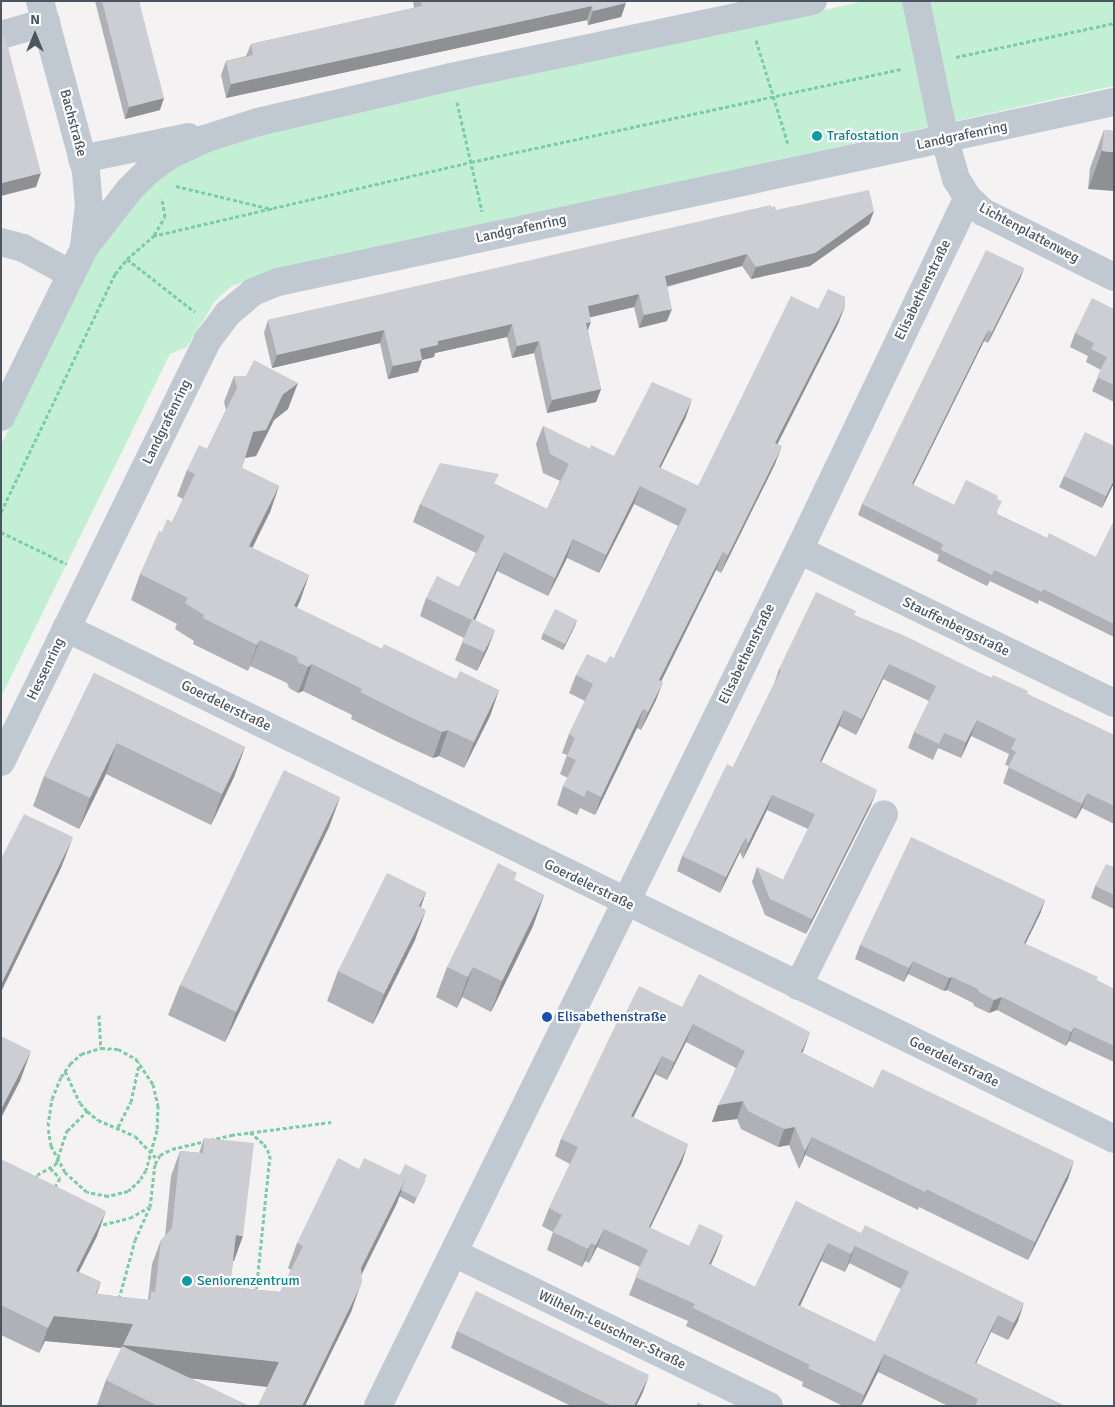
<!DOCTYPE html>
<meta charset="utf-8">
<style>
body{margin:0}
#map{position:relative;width:1115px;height:1407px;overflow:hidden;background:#f4f2f2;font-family:Signika,sans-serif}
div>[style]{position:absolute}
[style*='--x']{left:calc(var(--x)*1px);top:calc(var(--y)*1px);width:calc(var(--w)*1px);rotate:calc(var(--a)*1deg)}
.green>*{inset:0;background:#c3efd4}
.path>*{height:3px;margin-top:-1.5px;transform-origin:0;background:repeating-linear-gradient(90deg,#7bcda5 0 4px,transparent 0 6.5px)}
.minor>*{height:28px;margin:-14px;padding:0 14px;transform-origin:14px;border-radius:14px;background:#c0c9d1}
.wall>*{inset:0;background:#afb1b6}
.shaded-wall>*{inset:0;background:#8f9094}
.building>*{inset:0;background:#ccced4}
.dots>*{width:14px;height:14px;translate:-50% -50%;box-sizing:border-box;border:2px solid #fff;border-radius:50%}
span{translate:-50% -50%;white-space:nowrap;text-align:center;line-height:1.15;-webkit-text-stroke:4.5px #fff;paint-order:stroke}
.street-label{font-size:14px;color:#4a5560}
.culture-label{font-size:14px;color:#0d838f}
.left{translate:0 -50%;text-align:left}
.transit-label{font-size:14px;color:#164399}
.frame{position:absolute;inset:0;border:2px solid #4a5560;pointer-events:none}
.north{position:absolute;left:10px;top:10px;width:50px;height:50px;-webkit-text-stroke:4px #fff;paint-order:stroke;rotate:0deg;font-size:14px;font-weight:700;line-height:20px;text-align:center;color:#4a5560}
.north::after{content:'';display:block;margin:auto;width:18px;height:22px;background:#4a5560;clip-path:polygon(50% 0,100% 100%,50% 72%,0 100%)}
</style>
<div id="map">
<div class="green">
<div style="clip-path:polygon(865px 1px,1114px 1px,1114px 86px,269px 272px,232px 286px,215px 301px,187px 347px,170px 354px,1px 697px,1px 445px,101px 243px,165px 168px,253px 135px)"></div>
</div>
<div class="path">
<div style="--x:756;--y:40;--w:109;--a:72.9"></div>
<div style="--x:956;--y:57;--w:162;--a:-12.1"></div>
<div style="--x:457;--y:102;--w:112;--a:77.1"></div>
<div style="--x:176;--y:186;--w:99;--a:13.5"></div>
<div style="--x:154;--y:235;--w:21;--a:-59"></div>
<div style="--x:165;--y:217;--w:20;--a:-99"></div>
<div style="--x:127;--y:259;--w:86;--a:37.9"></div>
<div style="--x:1;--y:512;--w:264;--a:-64.4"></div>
<div style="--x:115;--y:274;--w:19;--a:-51"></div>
<div style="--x:127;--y:259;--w:35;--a:-41"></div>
<div style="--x:153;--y:236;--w:326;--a:-13.1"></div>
<div style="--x:471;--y:162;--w:440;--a:-12.2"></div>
<div style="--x:1;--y:532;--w:73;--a:25.9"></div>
<div style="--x:99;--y:1015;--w:33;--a:87"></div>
<div style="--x:101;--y:1048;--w:17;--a:3"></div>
<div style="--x:118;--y:1049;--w:21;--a:29"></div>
<div style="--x:136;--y:1059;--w:30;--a:56"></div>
<div style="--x:153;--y:1084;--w:22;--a:77"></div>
<div style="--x:158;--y:1105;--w:25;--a:92"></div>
<div style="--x:157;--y:1130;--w:41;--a:105.4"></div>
<div style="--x:146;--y:1170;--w:12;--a:121"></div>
<div style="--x:140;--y:1180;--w:16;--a:137"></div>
<div style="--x:128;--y:1191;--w:21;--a:166"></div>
<div style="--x:108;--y:1196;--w:21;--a:-169"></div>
<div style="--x:87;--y:1192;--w:30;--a:-138"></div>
<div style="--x:65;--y:1172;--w:30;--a:-118"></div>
<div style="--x:51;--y:1146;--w:20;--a:-99"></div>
<div style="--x:48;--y:1126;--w:27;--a:-82"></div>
<div style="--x:52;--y:1099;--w:24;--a:-68"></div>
<div style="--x:61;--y:1077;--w:16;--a:-55"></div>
<div style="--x:70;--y:1064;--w:15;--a:-42"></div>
<div style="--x:81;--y:1054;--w:21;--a:-17"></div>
<div style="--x:65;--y:1071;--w:35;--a:65"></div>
<div style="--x:80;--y:1103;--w:11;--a:49"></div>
<div style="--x:87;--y:1111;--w:14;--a:39"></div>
<div style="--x:98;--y:1120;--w:40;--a:23.4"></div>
<div style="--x:135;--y:1136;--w:32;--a:46"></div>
<div style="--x:118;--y:1127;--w:28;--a:-63"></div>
<div style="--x:131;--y:1102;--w:40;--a:-78"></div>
<div style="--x:250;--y:1132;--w:18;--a:41"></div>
<div style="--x:264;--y:1144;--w:13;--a:61"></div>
<div style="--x:270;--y:1155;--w:138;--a:95.8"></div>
<div style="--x:50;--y:1168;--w:14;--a:45"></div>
<div style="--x:60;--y:1178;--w:13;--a:119"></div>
<div style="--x:35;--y:1179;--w:4;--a:-63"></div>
<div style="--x:37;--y:1175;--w:22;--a:-30"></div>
<div style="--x:56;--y:1164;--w:35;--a:-72"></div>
<div style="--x:67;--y:1131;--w:28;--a:-45"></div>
<div style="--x:97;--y:1226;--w:34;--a:-14"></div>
<div style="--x:130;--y:1218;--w:22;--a:-30"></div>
<div style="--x:119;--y:1299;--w:61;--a:-74.8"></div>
<div style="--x:135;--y:1240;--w:36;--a:-66"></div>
<div style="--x:150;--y:1207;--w:43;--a:-83.4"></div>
<div style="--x:155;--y:1164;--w:10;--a:-61"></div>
<div style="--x:160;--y:1155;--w:13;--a:-27"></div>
<div style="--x:172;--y:1149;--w:61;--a:-13.3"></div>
<div style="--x:231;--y:1135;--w:101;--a:-7.4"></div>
</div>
<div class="minor">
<div style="--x:40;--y:1;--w:177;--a:74.9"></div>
<div style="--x:86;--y:172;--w:33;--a:85"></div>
<div style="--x:89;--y:205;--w:41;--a:97"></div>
<div style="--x:916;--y:1;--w:142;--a:78.2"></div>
<div style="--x:945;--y:140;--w:41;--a:74.2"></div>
<div style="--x:956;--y:179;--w:22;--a:58"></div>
<div style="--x:968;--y:198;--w:21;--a:43"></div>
<div style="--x:983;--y:212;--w:146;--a:26.4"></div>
<div style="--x:1;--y:35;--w:47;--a:-16.1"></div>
<div style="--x:82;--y:159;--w:109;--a:-11.6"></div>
<div style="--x:1;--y:242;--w:23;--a:15"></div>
<div style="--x:23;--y:248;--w:55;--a:28.4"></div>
<div style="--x:1;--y:417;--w:188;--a:-63.8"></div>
<div style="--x:84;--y:248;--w:73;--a:-52.2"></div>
<div style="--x:129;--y:190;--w:25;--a:-45"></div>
<div style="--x:147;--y:172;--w:29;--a:-36"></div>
<div style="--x:170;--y:155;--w:38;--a:-25"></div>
<div style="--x:204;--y:139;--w:57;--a:-17.5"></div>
<div style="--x:258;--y:122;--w:198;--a:-13.1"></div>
<div style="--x:451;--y:77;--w:370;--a:-11.9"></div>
<div style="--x:799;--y:550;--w:350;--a:25.9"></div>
<div style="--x:66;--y:628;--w:1166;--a:25.99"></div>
<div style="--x:1;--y:762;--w:469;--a:-63.9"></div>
<div style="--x:207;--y:341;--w:34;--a:-53"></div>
<div style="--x:227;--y:314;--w:34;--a:-40"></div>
<div style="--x:253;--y:292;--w:27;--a:-22"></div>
<div style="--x:278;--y:282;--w:855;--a:-12.15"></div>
<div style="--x:798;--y:986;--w:192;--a:-63.4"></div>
<div style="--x:454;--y:1253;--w:350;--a:25.9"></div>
<div style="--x:378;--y:1406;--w:954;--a:-63.81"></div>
<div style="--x:799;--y:550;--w:390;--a:-64.4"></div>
</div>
<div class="wall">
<div style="clip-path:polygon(95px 1px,139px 1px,160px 110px,125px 119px)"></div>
<div style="clip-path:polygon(413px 1px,626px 1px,621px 17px,588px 25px,587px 20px,226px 98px,221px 75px,226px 61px,246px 56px,251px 44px,414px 8px)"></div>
<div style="clip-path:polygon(1104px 130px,1114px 131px,1088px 189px,1090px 168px)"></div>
<div style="clip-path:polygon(771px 207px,776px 210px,869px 224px,810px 266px,751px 279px,742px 266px,667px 287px,667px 321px,639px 328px,634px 307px,590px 317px,588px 331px,601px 389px,596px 402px,547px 413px,534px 353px,512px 358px,507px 337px,435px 353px,434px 357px,422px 360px,418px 372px,388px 379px,380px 343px,272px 368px,264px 333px,268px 320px)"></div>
<div style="clip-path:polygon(1024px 268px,1020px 279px,988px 343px,984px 341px,913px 485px,954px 505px,997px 499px,997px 514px,1047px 538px,1096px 557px,1114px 521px,1114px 637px,1039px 600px,1038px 604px,990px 581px,987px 586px,937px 561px,939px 555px,858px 515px,862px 504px)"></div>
<div style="clip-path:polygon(845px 306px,838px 324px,777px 444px,775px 464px,721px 573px,716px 570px,661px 681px,656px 700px,641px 730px,637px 728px,595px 815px,580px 808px,577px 815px,557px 805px,563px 786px,568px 778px,560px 774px,567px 755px,562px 753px,569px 734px,585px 701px,569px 693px,576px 675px,606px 663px,614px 658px,678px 526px,634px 504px,599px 573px,567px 558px,548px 596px,497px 571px,475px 620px,488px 648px,477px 671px,455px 660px,464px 638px,420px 616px,426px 598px,459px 587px,476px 553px,413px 522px,420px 504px,495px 484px,547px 509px,560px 481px,543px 473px,536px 444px,543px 426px,590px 449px,614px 456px,686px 417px,660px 468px,698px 486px,818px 309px)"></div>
<div style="clip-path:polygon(1114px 309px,1114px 402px,1092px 391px,1101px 370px,1086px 362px,1088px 356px,1070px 347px,1075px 333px)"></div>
<div style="clip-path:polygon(234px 376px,288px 409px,274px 420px,256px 456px,245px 458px,242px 468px,279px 486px,270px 512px,252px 548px,309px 575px,297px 608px,382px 649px,456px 679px,499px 690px,490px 716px,464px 768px,439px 756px,433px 758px,400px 743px,351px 719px,352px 715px,303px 691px,298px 693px,289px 688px,287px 683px,250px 666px,248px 671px,193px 644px,194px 641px,175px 629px,177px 624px,131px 600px,140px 574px,162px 532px,172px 522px,183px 499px,177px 496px,187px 470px,207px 449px,226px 410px,224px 402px)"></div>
<div style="clip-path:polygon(1064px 476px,1114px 483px,1102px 508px,1059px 487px)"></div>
<div style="clip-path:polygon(854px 615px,1027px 694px,1114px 735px,1114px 824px,1082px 808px,1076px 819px,1003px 783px,1009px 766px,1005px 765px,1009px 754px,971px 736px,961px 758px,938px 748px,933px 760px,908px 748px,914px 732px,929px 701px,883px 679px,856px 735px,839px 726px,821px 762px,871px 805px,806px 934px,765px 915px,752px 882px,757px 867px,783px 880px,808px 829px,767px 810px,743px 859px,740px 852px,720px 893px,677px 871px,682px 856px,733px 767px,774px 684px,779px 669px)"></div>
<div style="clip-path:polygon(577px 620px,563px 650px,541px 639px,543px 633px)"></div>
<div style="clip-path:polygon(94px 673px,245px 747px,234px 777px,211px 825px,106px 774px,79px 829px,33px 806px,44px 776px)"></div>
<div style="clip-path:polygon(340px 797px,329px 827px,225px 1042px,168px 1015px,180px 985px)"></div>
<div style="clip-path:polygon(1114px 867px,1114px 909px,1091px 898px,1095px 886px)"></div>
<div style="clip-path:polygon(514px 880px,544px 895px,533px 926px,491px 1012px,462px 997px,457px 1008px,436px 997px,447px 967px)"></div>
<div style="clip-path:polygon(426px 892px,421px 907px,415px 940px,373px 1024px,327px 1001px,338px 971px)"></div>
<div style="clip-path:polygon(1045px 900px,1040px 914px,1025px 944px,1114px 989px,1114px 1062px,1069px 1041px,1066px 1046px,997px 1010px,989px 1013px,974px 1006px,973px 1003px,947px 990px,944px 991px,908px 974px,904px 982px,855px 959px,860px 945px)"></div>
<div style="clip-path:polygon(evenodd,682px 1007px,804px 1049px,802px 1053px,873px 1088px,1068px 1179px,1028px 1260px,919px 1207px,918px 1210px,805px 1155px,799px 1169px,789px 1145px,778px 1147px,741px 1129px,737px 1119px,712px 1122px,736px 1068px,686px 1042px,667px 1080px,655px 1074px,633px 1117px,682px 1162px,650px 1228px,689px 1246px,723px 1235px,716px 1253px,711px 1265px,755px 1287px,796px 1201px,1018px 1321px,1008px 1340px,991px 1332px,976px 1363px,1065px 1406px,948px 1406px,878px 1372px,861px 1406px,843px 1406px,802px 1386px,803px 1382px,686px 1326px,688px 1321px,629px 1295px,640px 1267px,597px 1247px,589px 1263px,585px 1261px,582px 1267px,547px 1250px,553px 1232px,542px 1226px,549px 1208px,570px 1164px,555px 1156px,561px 1139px,621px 1022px,682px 1007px,821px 1261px,845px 1272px,849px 1263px,901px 1289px,875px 1342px,800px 1306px,821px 1261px)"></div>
<div style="clip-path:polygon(204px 1138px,234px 1261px,233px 1261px,230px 1287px,280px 1292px,291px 1270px,288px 1268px,297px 1243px,359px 1169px,400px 1175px,425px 1181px,414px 1204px,399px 1196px,397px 1203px,362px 1274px,353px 1306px,351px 1312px,305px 1406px,258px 1406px,267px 1387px,190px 1378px,249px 1406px,98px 1406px,97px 1405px,106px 1380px,122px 1348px,45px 1341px,39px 1353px,1px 1335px,1px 1159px,97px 1236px,79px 1272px,101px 1282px,97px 1294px,148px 1300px,152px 1264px,161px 1240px,165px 1236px,171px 1176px,180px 1151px,199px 1153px)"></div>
<div style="clip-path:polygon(457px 1331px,643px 1392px,636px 1406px,571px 1406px,451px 1348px)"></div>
</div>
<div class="shaded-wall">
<div style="clip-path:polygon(626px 3px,621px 17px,588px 25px,593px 11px)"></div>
<div style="clip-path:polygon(592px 6px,587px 20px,226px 98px,231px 84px)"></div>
<div style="clip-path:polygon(164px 98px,160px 110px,125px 119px,129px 107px)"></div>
<div style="clip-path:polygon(1102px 151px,1114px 152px,1114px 191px,1088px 189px)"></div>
<div style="clip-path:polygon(41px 173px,36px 187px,1px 196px,1px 183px)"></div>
<div style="clip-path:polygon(874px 211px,869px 224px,810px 266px,751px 279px,756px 267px)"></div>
<div style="clip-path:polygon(747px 254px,742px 266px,660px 288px,665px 276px)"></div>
<div style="clip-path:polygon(1024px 268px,1020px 279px,988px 343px,992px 332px)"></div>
<div style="clip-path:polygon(639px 294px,634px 307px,583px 319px,588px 306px)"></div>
<div style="clip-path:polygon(845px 306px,838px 324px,769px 461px,775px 443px)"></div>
<div style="clip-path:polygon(672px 309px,667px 321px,639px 328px,644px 315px)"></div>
<div style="clip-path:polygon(591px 322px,586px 334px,586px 323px)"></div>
<div style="clip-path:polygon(512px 324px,507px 337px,435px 353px,434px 357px,422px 360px,418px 372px,388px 379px,393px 366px,420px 349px,438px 341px)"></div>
<div style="clip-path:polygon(384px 330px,380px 343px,272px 368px,277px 355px)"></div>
<div style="clip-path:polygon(988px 330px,984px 341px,908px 495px,912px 484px)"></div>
<div style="clip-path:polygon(539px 341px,534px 353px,512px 358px,517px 346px)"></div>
<div style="clip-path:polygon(298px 383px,288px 409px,274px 420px,256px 456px,244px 458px,253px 432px,283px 394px)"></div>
<div style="clip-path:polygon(601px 389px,596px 402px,547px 413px,552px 400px)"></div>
<div style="clip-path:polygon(692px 399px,686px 417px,652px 485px,659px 467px)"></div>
<div style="clip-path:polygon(782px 446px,775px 464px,721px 573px,728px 555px)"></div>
<div style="clip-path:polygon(1114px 480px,1114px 483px,1102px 508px,1106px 496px)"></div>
<div style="clip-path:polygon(279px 486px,270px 512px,240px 573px,249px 546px)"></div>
<div style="clip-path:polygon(640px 486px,634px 504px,599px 573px,606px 555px)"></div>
<div style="clip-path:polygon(573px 539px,567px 558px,548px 596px,555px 578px)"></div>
<div style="clip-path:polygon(504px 552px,497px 571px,467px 638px,473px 619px)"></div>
<div style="clip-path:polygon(723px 552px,716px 570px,653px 698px,659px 680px)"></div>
<div style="clip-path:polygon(309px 575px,300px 601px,284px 632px,294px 606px)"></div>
<div style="clip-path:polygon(577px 620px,575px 626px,563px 650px,565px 644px)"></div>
<div style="clip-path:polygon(495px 630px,488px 648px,477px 671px,484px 652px)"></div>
<div style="clip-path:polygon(260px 640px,250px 666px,248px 671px,257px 645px)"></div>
<div style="clip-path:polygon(312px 664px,303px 691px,298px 693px,308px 667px)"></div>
<div style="clip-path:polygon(889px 664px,883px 679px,856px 735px,862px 719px)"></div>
<div style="clip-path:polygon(663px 682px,656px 700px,641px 730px,648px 712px)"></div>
<div style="clip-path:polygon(499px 690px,490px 716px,464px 768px,474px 742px)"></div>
<div style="clip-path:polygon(643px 709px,637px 728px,595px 815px,601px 797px)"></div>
<div style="clip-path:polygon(844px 710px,839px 726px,814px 777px,820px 761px)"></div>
<div style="clip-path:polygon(977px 720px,971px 736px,961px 758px,966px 742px)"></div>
<div style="clip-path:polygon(448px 730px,439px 756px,433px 758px,442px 732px)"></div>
<div style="clip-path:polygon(117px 743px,106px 774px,79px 829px,90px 798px)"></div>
<div style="clip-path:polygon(245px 747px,234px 777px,211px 825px,222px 794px)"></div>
<div style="clip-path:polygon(877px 790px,871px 805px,806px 934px,812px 919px)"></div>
<div style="clip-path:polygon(1087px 793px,1082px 808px,1076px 819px,1082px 804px)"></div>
<div style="clip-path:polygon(772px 795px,767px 810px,743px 859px,748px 844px)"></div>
<div style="clip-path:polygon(340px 797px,329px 827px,225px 1042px,236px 1012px)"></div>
<div style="clip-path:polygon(73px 837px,61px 868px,1px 992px,1px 984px)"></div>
<div style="clip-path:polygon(746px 837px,740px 852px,720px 893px,726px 877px)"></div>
<div style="clip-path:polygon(426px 892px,415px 923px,419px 906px)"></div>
<div style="clip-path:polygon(544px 895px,533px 926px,491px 1012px,502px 981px)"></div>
<div style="clip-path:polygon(1045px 900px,1040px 914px,1019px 957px,1024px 943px)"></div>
<div style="clip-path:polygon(426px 910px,415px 940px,373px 1024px,384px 994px)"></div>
<div style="clip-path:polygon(913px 961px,908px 974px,904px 982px,909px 968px)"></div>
<div style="clip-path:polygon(473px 967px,462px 997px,457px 1008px,468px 977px)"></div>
<div style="clip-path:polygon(952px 977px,947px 990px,944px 991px,949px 978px)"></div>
<div style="clip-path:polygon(1002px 997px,997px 1010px,989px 1013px,994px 1000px)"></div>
<div style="clip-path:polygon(693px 1024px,686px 1042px,667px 1080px,674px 1062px)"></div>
<div style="clip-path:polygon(1074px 1027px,1069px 1041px,1066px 1046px,1071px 1032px)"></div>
<div style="clip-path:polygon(810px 1032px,804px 1049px,794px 1070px,801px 1052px)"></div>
<div style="clip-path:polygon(31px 1051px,20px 1081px,1px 1118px,1px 1109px)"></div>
<div style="clip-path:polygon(662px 1056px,655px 1074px,625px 1134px,631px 1116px)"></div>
<div style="clip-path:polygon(743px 1101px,737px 1119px,712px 1122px,718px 1105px)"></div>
<div style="clip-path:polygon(795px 1127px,789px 1145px,778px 1147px,784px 1129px)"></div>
<div style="clip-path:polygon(812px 1137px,805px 1155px,799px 1169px,805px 1151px)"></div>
<div style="clip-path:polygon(688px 1144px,682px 1162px,642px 1245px,649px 1227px)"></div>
<div style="clip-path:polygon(1074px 1161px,1068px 1179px,1028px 1260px,1035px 1242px)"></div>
<div style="clip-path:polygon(406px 1178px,397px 1203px,352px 1293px,361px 1268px)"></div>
<div style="clip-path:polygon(106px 1211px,97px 1236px,67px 1295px,76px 1271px)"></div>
<div style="clip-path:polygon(604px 1229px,597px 1247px,589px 1263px,596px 1245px)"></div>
<div style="clip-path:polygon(236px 1235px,243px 1236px,234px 1261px,227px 1260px)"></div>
<div style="clip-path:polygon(723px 1235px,716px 1253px,702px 1282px,709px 1264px)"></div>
<div style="clip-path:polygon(591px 1243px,585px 1261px,582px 1267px,588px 1249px)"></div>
<div style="clip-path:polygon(828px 1243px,821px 1261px,792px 1323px,798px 1305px)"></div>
<div style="clip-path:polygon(855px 1246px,849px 1263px,845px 1272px,851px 1254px)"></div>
<div style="clip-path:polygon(362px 1281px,351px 1312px,305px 1406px,302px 1406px)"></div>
<div style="clip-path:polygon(1024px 1303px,1018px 1321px,1008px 1340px,1014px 1323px)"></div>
<div style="clip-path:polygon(998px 1315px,991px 1332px,968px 1380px,975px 1363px)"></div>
<div style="clip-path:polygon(54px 1316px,133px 1324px,279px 1362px,270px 1387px,114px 1370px,122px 1348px,45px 1341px,39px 1353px,48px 1328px)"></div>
<div style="clip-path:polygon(884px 1354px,878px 1372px,861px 1406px,864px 1395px)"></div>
<div style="clip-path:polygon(649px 1375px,643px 1392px,636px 1406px,634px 1406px)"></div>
</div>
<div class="building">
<div style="clip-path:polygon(102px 1px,139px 1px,164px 98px,129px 107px)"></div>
<div style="clip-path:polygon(421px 1px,626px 1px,626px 3px,593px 11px,592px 6px,231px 84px,226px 61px,253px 55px,251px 44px,422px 6px)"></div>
<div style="clip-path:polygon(1px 34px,5px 36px,41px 173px,1px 183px)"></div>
<div style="clip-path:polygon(1104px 130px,1114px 131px,1114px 152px,1102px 151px)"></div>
<div style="clip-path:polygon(869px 190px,874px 211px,815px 253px,756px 267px,747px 254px,665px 276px,672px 309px,644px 315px,639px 294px,588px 306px,591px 322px,586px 323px,601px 389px,552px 400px,539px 341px,517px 346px,512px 324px,438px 341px,438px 345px,420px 349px,422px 360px,393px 366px,384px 330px,277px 355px,268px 320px,771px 205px,771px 207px,775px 206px,776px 210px)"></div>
<div style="clip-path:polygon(986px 250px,1024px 268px,992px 332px,988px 330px,912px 484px,954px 505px,966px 480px,998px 496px,997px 499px,1002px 501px,996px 514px,1047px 538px,1049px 533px,1096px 557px,1114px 521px,1114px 624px,1043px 589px,1042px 592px,994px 570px,992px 575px,941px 550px,943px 544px,862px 504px)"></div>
<div style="clip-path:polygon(828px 289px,845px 297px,845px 306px,775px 443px,782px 446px,728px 555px,723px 552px,659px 680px,663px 682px,648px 712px,643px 709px,601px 797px,587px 790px,584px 797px,563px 786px,576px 760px,567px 756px,575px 738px,569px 734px,593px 684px,576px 675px,587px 654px,606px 663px,610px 656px,614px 658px,687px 509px,640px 486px,606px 555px,573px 539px,555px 578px,504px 552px,473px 619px,495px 630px,484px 652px,462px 642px,472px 620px,426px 598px,437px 576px,459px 587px,485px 536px,420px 504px,440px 463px,499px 474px,494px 484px,547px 509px,569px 464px,550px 454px,543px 426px,590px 449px,591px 445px,614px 456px,652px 382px,692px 399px,659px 467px,698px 486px,791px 296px,818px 309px)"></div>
<div style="clip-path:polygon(1092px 298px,1114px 309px,1114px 385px,1097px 377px,1107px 357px,1091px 349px,1094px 343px,1075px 333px)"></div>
<div style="clip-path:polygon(254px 360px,298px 383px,283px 394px,266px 430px,253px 432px,242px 468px,279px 486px,249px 546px,309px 575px,294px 606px,382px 649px,384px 644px,456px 679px,460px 671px,499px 690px,474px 742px,448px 730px,442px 732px,410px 717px,360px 692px,362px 689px,312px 664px,308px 667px,298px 662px,297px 657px,260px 640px,257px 645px,203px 618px,204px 615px,185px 603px,188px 598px,140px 574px,159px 531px,162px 532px,167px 519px,172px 522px,195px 474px,187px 470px,199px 445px,207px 449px,237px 388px,234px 376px,246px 376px)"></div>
<div style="clip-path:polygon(1085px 432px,1114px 446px,1114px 480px,1106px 496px,1064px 476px)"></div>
<div style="clip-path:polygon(816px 592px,856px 611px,854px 615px,905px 636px,991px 678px,993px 675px,1028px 691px,1027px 694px,1114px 735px,1114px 806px,1087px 793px,1082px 804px,1008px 767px,1016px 752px,1011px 749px,1016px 739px,977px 720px,966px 742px,944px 733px,939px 744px,914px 732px,936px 686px,889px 664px,862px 719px,844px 710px,820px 761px,877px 790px,812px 919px,770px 899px,757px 867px,783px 880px,815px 814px,772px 795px,748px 844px,746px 837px,726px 877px,682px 856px,727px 764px,733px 767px,781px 670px,779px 669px)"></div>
<div style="clip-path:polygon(555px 609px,577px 620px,565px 644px,543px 633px)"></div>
<div style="clip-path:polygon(94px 673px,245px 747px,222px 794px,117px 743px,90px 798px,44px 776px)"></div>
<div style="clip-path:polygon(284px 770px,340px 797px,236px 1012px,180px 985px)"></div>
<div style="clip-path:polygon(24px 814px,73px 837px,1px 984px,1px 859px)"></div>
<div style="clip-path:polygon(911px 837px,1045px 900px,1024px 943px,1098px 977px,1096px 980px,1114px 989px,1114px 1046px,1074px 1027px,1071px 1032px,1002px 997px,994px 1000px,979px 992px,978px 989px,952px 977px,949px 978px,913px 961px,909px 968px,860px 945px)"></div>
<div style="clip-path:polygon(498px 863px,517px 873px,514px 880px,544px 895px,502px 981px,473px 967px,468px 977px,447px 967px)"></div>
<div style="clip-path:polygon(1106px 864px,1114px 867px,1114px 895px,1095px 886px)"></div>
<div style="clip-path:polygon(387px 873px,426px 892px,419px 906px,426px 910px,384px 994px,338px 971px)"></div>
<div style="clip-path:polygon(evenodd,699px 974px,810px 1032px,801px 1052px,873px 1088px,882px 1069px,1074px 1161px,1035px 1242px,926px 1189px,925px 1192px,812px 1137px,805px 1151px,795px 1127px,784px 1129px,748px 1111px,743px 1101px,718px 1105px,745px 1051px,693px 1024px,674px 1062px,662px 1056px,631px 1116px,688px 1144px,649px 1227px,689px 1246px,699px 1224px,723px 1235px,709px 1264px,755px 1287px,796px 1201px,861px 1233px,865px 1225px,1024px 1303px,1014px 1323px,998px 1315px,975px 1363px,1065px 1406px,975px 1406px,978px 1399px,884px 1354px,864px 1395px,808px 1368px,810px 1365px,693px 1308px,695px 1304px,635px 1277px,648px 1250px,604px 1229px,596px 1245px,591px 1243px,588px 1249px,553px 1232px,562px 1215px,549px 1208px,578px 1147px,561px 1139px,618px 1020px,621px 1022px,639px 986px,682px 1007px,699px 974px,828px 1243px,851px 1254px,855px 1246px,909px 1272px,875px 1342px,798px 1305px,828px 1243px)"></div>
<div style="clip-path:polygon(1px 1036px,31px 1051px,1px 1109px)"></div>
<div style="clip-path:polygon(204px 1138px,254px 1143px,243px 1236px,236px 1235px,230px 1287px,280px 1292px,303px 1246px,297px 1243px,338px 1158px,359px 1169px,364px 1158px,406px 1178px,361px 1268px,362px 1281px,360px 1287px,302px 1406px,258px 1406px,279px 1362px,123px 1345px,133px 1324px,54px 1316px,48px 1328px,1px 1305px,1px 1159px,106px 1211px,76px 1271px,101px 1282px,95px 1294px,150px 1300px,151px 1291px,155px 1292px,161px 1240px,172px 1228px,180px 1151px,203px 1153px)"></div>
<div style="clip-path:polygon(405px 1164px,427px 1175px,417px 1198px,401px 1190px,406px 1178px,400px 1175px)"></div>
<div style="clip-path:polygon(476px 1291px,649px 1375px,634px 1406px,612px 1406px,457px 1331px)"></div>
<div style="clip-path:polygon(122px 1346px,249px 1406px,158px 1406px,106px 1380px)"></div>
<div style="clip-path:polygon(698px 1402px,705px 1406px,696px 1406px)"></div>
</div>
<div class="dots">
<div style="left:817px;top:136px;background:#0f9aa8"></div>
<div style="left:547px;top:1017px;background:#1a4fb4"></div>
<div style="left:187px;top:1281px;background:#0f9aa8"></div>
</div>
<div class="street-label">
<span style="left:73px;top:123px;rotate:75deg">Bachstraße</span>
<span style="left:962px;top:136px;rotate:-12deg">Landgrafenring</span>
<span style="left:521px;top:229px;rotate:-12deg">Landgrafenring</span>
<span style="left:1029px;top:233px;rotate:28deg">Lichtenplattenweg</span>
<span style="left:923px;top:290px;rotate:-64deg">Elisabethenstraße</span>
<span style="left:167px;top:422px;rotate:-64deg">Landgrafenring</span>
<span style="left:956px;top:627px;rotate:26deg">Stauffenbergstraße</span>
<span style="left:747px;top:654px;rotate:-64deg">Elisabethenstraße</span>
<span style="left:46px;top:669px;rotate:-64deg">Hessenring</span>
<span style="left:226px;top:706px;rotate:26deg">Goerdelerstraße</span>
<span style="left:589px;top:885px;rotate:26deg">Goerdelerstraße</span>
<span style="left:954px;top:1062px;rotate:26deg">Goerdelerstraße</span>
<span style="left:612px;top:1330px;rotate:26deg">Wilhelm-Leuschner-Straße</span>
</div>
<div class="culture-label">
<span class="left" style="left:827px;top:136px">Trafostation</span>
<span class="left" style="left:197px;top:1281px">Seniorenzentrum</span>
</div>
<div class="transit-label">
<span class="left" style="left:557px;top:1017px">Elisabethenstraße</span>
</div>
<div class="frame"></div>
<div class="north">N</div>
</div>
